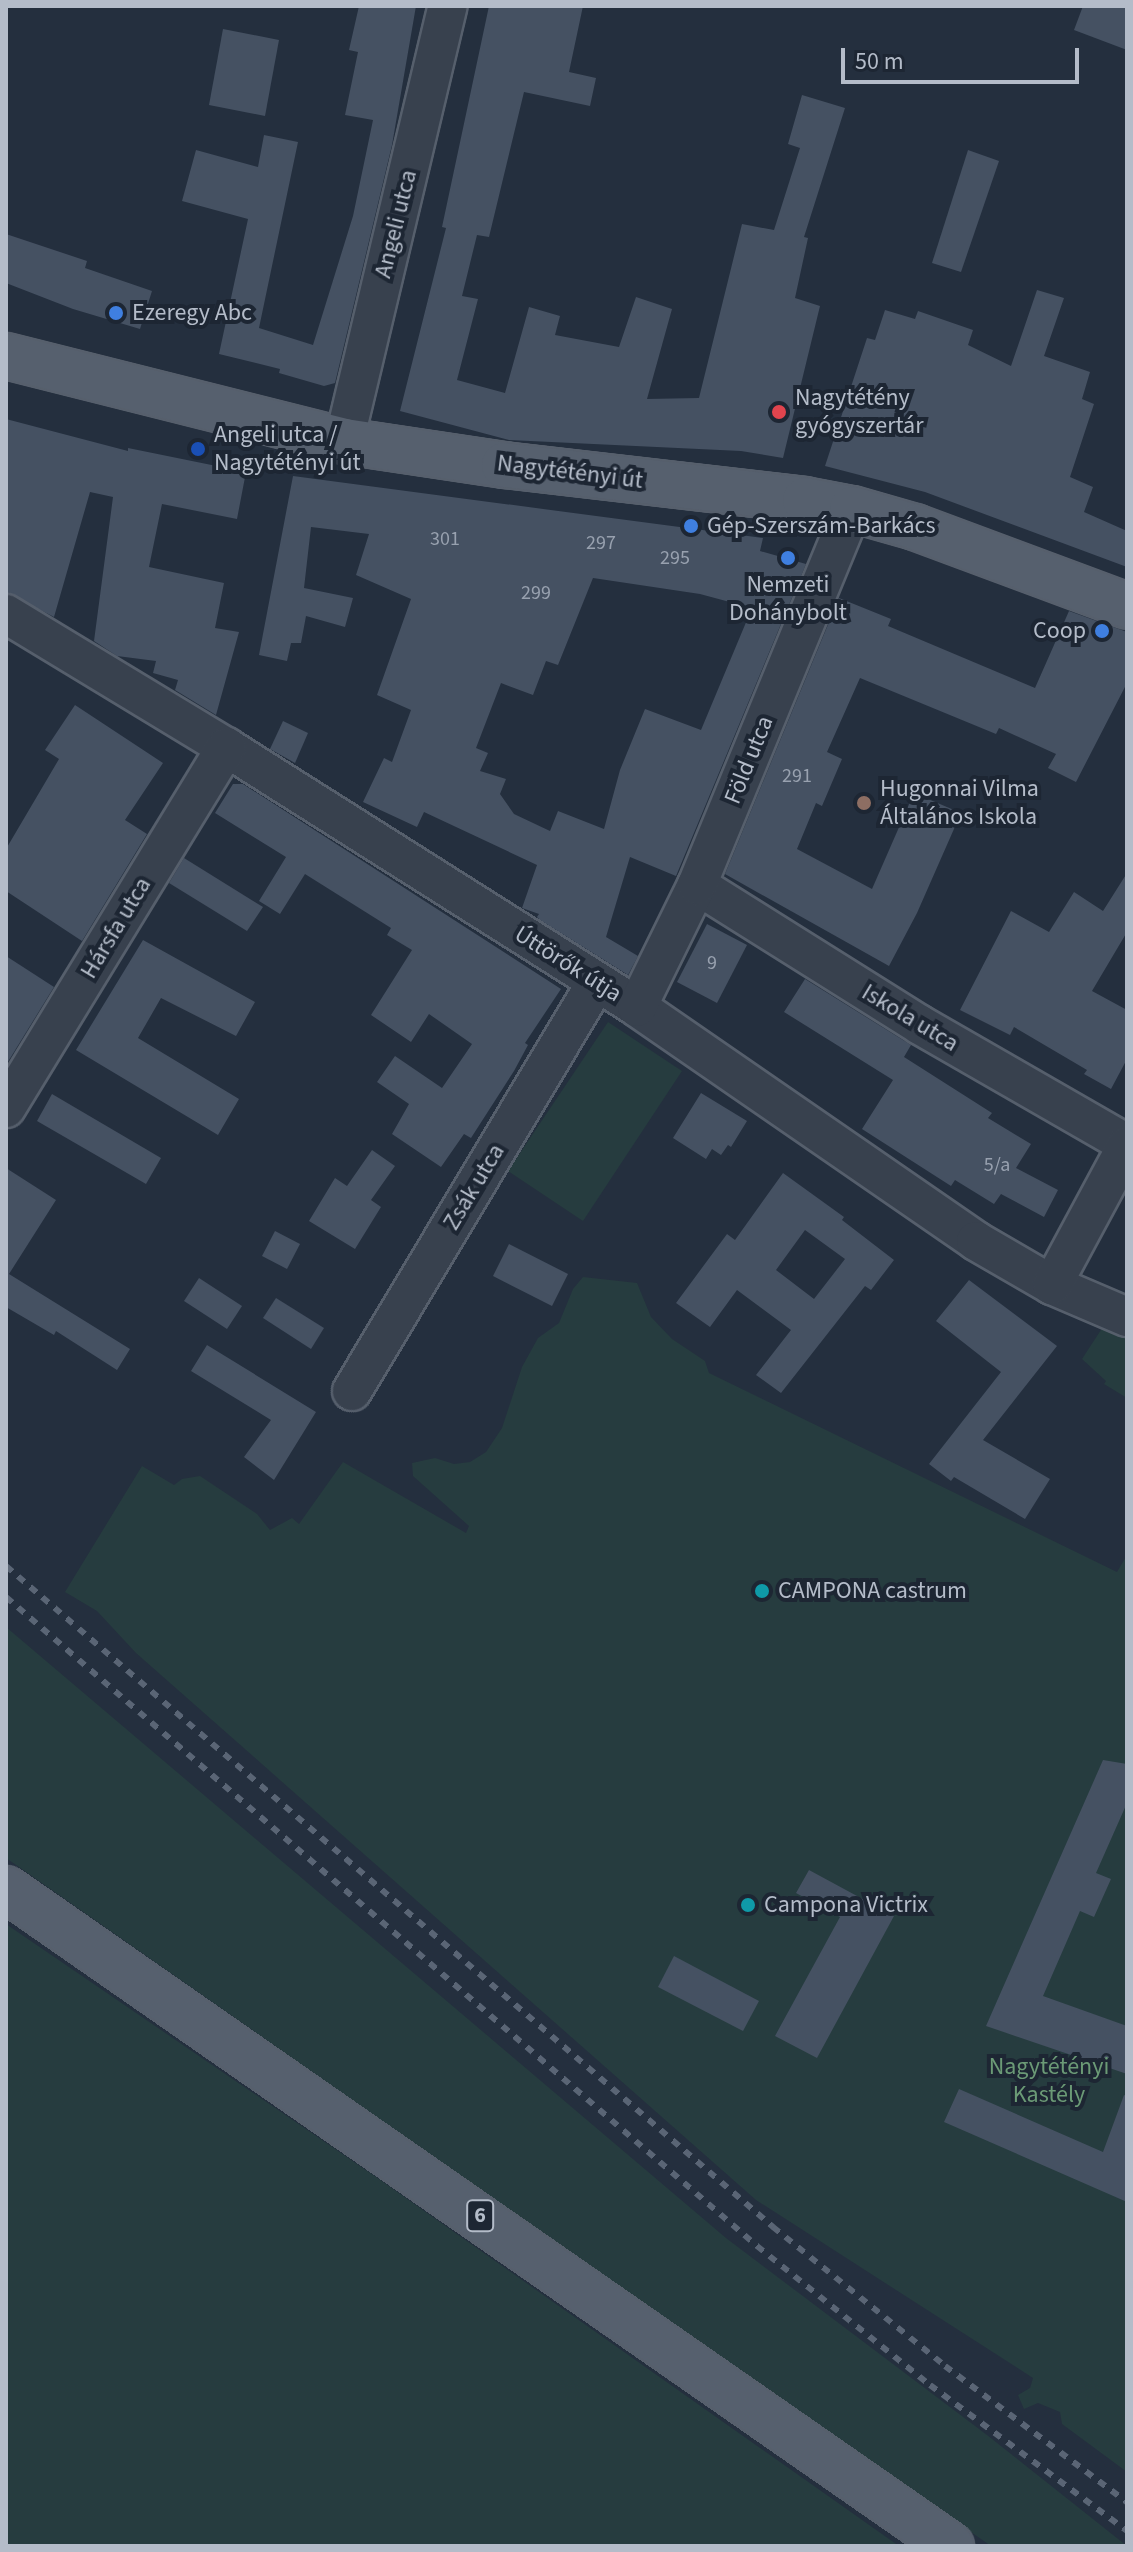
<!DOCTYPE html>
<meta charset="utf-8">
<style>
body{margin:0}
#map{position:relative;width:1133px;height:2552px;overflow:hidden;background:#242f3e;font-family:"Source Sans 3",sans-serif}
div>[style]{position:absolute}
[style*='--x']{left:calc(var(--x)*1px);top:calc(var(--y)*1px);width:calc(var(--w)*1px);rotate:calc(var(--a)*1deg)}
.green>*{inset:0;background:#263c3f}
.building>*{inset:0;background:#455162}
.roads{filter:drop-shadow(2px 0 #565f6c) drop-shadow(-2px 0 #565f6c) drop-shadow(0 2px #565f6c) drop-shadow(0 -2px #565f6c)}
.minor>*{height:38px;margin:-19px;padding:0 19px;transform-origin:19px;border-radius:19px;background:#38414e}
.major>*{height:44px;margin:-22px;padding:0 22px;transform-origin:22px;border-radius:22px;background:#56606e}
.rail>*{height:6px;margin-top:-3px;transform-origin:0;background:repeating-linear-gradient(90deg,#5a6575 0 8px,transparent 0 16px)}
.dots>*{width:22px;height:22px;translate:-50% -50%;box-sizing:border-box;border:4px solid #1d2633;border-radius:50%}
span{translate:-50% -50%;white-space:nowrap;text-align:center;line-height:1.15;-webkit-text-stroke:8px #1d2633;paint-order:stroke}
.number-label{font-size:20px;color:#98a1af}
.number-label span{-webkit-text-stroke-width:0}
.shield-label span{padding:2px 6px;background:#1d2633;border:2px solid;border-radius:6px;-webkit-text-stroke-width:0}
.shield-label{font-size:22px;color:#b4bcc9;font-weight:700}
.street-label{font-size:24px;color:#b4bcc9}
.poi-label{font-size:24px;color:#b4bcc9}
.left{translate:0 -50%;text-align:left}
.right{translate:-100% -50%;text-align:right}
.park-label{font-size:24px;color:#6b9a76}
.frame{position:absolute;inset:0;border:8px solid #b4bcc9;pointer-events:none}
.scale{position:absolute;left:841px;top:48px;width:238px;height:36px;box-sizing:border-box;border:4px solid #b4bcc9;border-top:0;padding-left:10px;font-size:24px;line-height:28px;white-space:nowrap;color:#b4bcc9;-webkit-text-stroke:6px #1d2633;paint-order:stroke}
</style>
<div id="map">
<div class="green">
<div style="clip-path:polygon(608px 1022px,682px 1071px,583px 1221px,508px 1171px)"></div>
<div style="clip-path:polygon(583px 1277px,637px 1283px,651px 1317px,672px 1339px,705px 1361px,709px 1373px,1117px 1572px,1127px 1555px,1127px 2472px,1062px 2424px,1060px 2412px,1038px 2403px,1024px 2409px,1018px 2395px,1030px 2388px,1033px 2378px,756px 2200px,136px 1653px,97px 1611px,65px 1592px,142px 1466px,174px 1485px,182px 1479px,200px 1476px,257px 1514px,270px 1530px,292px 1518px,299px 1524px,343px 1462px,466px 1533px,469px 1526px,413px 1476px,412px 1463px,435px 1458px,454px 1464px,470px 1462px,486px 1452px,502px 1428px,522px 1367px,538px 1338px,559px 1323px,573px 1289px)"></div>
<div style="clip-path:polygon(1110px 1316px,1127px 1322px,1127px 1398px,1104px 1384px,1106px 1381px,1082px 1359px)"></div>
<div style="clip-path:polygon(6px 1627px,726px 2238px,987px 2435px,1127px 2546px,991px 2546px,6px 1858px)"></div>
<div style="clip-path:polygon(6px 1924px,379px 2179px,899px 2546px,6px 2546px)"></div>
</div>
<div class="building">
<div style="clip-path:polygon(359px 6px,416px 6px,392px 145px,335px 383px,324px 386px,279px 373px,280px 369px,219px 354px,248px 219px,182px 201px,196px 150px,258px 167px,264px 135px,298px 142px,259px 328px,313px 345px,353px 216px,373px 120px,345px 115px,358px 52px,349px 50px)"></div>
<div style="clip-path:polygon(489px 6px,583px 6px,569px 72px,596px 78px,590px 106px,524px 92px,489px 237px,477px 235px,462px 296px,478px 299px,457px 380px,505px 393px,529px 307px,560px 316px,555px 335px,619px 347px,636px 297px,672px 309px,647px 399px,699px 398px,742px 224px,774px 230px,800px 148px,788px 144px,802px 95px,845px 108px,804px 237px,808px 238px,795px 298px,820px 306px,783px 458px,741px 451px,509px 440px,400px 411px,446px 228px,442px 227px)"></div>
<div style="clip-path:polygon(1083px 6px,1127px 6px,1127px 50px,1074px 30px)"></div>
<div style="clip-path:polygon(223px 29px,279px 40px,265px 116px,209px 105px)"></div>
<div style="clip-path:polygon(968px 150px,999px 161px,961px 272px,932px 263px)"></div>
<div style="clip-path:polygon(6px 234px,87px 261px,85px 268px,152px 291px,140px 329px,73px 309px,6px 283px)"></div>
<div style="clip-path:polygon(1037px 290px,1064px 298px,1044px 356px,1090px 372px,1082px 399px,1094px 404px,1070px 477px,1093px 487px,1084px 512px,1127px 531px,1127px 567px,925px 492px,825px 466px,867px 338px,875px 340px,885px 310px,915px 319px,918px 311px,973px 330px,968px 345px,1011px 366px)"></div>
<div style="clip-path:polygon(6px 419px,128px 451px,128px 448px,246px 472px,237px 519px,162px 504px,149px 567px,224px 583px,215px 628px,239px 632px,216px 715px,175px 690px,178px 680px,153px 673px,156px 661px,117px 656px,94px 641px,113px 497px,90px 492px,54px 617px,6px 592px)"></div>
<div style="clip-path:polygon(evenodd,293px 476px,763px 538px,760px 551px,806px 564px,676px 876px,630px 857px,606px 937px,638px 956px,628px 975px,540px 920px,537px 917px,539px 914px,522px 908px,537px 865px,424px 812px,417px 827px,363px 802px,384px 758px,392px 762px,411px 710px,377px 695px,411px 599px,356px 575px,369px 534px,311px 527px,304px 588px,353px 598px,345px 627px,306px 616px,301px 643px,291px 643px,287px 661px,259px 655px,293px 476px,593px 578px,700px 594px,752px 608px,701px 730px,645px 709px,620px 770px,604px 829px,558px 811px,550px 831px,514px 814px,500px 794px,506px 779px,480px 771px,488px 753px,476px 748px,501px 683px,533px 695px,546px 661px,558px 665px,593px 578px)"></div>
<div style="clip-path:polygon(839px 598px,891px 619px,888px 626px,1035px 688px,1069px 611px,1127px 632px,1127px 683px,1076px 782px,1048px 768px,1056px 754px,999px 728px,996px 734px,860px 678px,827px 752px,842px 759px,822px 806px,816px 803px,797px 849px,872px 889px,914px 793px,961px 813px,917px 913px,889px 966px,725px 874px)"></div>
<div style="clip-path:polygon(75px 705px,163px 763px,125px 820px,147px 834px,82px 941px,6px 891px,6px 849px,59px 759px,45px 750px)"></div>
<div style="clip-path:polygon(283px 721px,308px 733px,295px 763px,270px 749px)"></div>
<div style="clip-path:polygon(233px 784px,243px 784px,561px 989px,525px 1043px,528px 1045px,514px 1071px,471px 1138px,464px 1134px,441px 1167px,392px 1134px,409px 1104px,377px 1082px,395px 1056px,442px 1088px,472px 1044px,429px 1014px,411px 1042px,371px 1015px,412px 950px,387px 935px,391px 928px,305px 874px,280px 914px,259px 901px,286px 857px,215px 813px)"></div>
<div style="clip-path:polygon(184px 858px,263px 907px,247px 931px,169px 883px)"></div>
<div style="clip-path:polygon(1127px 873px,1127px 932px,1092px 991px,1127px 1010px,1127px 1059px,1111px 1089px,1084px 1074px,1087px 1070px,1014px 1027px,1010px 1035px,960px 1010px,1011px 911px,1049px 932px,1074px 892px,1103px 911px)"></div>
<div style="clip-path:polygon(707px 924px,747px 945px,717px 1003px,677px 982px)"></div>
<div style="clip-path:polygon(143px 940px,255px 1002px,236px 1036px,161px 998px,138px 1038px,239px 1099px,218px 1135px,76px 1050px)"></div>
<div style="clip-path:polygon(6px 956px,54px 987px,6px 1065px)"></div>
<div style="clip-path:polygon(805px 979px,911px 1045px,904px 1057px,992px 1113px,988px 1118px,1031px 1144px,1016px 1168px,1058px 1190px,1044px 1217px,1001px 1194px,994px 1204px,955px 1180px,951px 1186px,862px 1129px,893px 1080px,784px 1012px)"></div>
<div style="clip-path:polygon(701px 1093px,747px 1121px,731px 1147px,728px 1145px,721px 1155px,712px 1149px,706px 1159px,673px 1138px)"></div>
<div style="clip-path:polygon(52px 1094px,161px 1158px,146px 1184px,37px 1121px)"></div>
<div style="clip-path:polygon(372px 1150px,395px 1166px,371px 1200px,381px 1207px,355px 1249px,309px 1221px,335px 1178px,347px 1186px)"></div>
<div style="clip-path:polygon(6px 1168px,56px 1200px,9px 1274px,130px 1349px,117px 1370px,56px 1331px,54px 1335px,6px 1307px)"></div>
<div style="clip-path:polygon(evenodd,783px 1173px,844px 1217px,842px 1220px,894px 1260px,871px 1290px,865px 1286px,781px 1393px,756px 1375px,791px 1330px,737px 1290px,710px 1327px,676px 1303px,727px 1234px,735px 1240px,783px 1173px,805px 1230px,845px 1259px,814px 1299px,776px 1270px,805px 1230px)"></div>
<div style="clip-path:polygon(275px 1231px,300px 1244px,287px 1269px,262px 1256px)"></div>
<div style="clip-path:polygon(509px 1244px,568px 1274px,552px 1306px,493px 1276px)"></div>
<div style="clip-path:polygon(199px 1278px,242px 1306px,227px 1329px,184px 1301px)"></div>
<div style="clip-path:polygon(969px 1280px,1057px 1346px,983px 1440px,1050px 1479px,1025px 1519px,954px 1477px,951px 1481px,929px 1464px,1001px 1372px,936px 1321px)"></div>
<div style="clip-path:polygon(276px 1298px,324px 1328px,311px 1349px,263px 1318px)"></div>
<div style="clip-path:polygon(207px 1345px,316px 1412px,274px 1480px,244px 1457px,271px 1420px,191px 1371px)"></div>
<div style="clip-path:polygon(1103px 1760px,1127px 1764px,1127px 1803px,1096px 1873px,1111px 1879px,1094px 1917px,1080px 1911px,1043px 1996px,1127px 2026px,1127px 2074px,986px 2026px)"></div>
<div style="clip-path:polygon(809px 1870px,894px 1916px,817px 2058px,775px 2036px,840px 1917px,796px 1893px)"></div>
<div style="clip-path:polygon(674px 1956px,759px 2001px,743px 2031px,658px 1987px)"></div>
<div style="clip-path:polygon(959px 2089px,1103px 2152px,1124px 2095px,1127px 2096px,1127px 2202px,944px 2122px)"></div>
</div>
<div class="roads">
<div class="minor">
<div style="--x:344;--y:441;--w:447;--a:-76.6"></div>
<div style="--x:6;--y:614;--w:257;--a:31.2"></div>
<div style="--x:226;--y:747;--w:486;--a:32.3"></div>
<div style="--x:637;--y:1007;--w:412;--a:34.6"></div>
<div style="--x:976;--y:1241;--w:88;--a:30.1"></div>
<div style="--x:1052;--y:1285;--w:82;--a:23.1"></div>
<div style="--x:697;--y:885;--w:263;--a:32.1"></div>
<div style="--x:920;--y:1025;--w:239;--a:29.9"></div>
<div style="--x:637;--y:1007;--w:136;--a:-63.8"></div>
<div style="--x:697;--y:885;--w:407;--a:-67.6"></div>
<div style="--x:6;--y:1108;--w:423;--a:-58.6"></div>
<div style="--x:1052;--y:1285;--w:158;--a:-61.7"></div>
<div style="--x:352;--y:1391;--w:477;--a:-59.1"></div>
</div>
<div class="major">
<div style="--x:6;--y:356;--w:349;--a:14.1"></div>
<div style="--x:344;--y:441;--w:162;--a:8.5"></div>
<div style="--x:504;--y:465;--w:303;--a:6.6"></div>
<div style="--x:805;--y:500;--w:48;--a:10.8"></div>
<div style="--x:852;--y:509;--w:66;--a:15.9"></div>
<div style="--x:915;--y:527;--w:226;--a:20.4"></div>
<div style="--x:6;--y:1889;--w:1151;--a:34.81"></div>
</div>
</div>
<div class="rail">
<div style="--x:6;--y:1566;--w:1013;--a:40.75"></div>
<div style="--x:773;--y:2227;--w:221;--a:38.9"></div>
<div style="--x:945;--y:2366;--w:227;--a:36.8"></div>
<div style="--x:6;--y:1597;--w:993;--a:40.83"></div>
<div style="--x:757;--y:2246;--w:222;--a:38.8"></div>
<div style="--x:930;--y:2385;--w:245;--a:36.5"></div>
</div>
<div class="dots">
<div style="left:116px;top:313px;background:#3f7fe0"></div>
<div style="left:779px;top:412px;background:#e0444e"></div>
<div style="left:198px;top:449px;background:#1a4fb4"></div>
<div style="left:691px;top:526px;background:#3f7fe0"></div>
<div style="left:788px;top:558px;background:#3f7fe0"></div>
<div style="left:1102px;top:631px;background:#3f7fe0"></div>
<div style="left:864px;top:803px;background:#8d6e63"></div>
<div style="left:762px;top:1591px;background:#0f9aa8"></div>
<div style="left:748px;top:1905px;background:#0f9aa8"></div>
</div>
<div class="number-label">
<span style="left:445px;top:539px">301</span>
<span style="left:601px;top:543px">297</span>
<span style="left:675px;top:558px">295</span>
<span style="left:536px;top:593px">299</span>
<span style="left:797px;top:776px">291</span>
<span style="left:712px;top:963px">9</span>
<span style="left:997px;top:1165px">5/a</span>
</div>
<div class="shield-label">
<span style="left:480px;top:2216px">6</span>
</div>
<div class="street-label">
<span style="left:396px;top:224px;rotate:-76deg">Angeli utca</span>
<span style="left:570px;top:472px;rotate:7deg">Nagytétényi út</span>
<span style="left:749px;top:760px;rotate:-68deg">Föld utca</span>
<span style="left:116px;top:928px;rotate:-59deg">Hársfa utca</span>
<span style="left:568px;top:964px;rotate:32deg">Úttörők útja</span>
<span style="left:910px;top:1018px;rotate:31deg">Iskola utca</span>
<span style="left:474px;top:1187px;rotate:-59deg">Zsák utca</span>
</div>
<div class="poi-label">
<span class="left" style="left:132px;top:313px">Ezeregy Abc</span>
<span class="left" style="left:795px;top:412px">Nagytétény<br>gyógyszertár</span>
<span class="left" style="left:214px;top:449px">Angeli utca /<br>Nagytétényi út</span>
<span class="left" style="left:707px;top:526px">Gép-Szerszám-Barkács</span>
<span style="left:788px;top:599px">Nemzeti<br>Dohánybolt</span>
<span class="right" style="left:1086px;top:631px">Coop</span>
<span class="left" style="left:880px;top:803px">Hugonnai Vilma<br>Általános Iskola</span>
<span class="left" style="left:778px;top:1591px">CAMPONA castrum</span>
<span class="left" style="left:764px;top:1905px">Campona Victrix</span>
</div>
<div class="park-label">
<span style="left:1049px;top:2081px">Nagytétényi<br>Kastély</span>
</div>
<div class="frame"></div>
<div class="scale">50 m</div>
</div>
